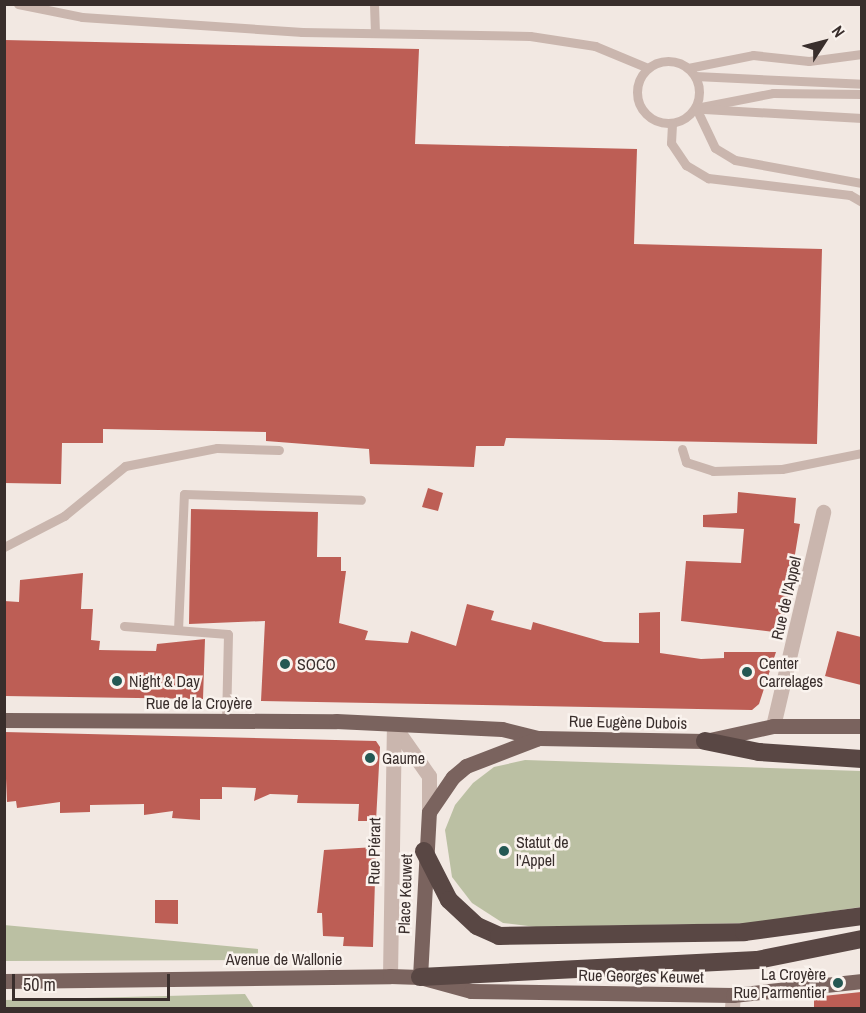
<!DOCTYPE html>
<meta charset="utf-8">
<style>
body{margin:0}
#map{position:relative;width:866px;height:1013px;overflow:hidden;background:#f2e8e2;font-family:"Archivo Narrow",sans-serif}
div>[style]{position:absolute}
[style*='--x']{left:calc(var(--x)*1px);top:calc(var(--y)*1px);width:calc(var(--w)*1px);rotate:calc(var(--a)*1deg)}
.green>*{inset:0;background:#bbc0a3}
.building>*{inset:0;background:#bd5e55}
.service>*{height:9px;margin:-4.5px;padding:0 4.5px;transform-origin:4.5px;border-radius:4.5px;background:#cab6ae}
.service>.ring{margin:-4.5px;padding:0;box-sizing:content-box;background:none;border:9px solid #cab6ae;border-radius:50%}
.minor>*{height:15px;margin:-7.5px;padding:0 7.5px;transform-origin:7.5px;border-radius:7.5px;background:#cab6ae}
.primary>*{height:15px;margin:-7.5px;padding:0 7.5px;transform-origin:7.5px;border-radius:7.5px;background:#7a635e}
.motorway>*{height:18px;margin:-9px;padding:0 9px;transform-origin:9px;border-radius:9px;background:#594744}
.dots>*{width:16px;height:16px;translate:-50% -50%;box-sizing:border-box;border:3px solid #faf3ee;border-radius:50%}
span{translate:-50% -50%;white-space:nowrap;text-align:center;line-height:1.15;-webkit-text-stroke:5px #faf3ee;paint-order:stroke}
.street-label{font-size:16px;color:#392e2c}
.poi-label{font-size:16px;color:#392e2c}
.left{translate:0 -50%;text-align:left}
.right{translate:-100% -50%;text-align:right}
.frame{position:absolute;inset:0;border:6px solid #392e2c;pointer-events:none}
.north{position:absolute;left:794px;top:12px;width:60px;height:60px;-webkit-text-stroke:4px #faf3ee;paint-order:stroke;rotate:54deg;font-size:16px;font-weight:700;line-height:24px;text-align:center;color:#392e2c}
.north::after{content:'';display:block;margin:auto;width:21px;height:27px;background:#392e2c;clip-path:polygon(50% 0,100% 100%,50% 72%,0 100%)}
.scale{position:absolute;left:12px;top:974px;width:158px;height:27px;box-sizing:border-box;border:3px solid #392e2c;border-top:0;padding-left:8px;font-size:18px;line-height:21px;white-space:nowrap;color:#392e2c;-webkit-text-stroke:4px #faf3ee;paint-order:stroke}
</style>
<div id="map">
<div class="green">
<div style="clip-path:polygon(525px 760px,861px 771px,861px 907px,751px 923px,536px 927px,503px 923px,472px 903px,452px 877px,445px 830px,455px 805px,473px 783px,494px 767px)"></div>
<div style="clip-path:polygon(4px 925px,258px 949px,258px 960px,5px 961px)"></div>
<div style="clip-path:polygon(245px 994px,254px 1008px,5px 1008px,5px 1000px)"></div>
</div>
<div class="building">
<div style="clip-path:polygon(4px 40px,419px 49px,415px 144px,637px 149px,634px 244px,822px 249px,817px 444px,506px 438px,504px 446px,476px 446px,474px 467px,370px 464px,369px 449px,266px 441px,266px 432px,103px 429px,103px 443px,62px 443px,61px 484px,4px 483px)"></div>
<div style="clip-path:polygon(428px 488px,443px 493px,438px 511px,422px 507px)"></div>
<div style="clip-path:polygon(738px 492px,796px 498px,794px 523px,800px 524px,782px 633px,681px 621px,686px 561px,741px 563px,744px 529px,703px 527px,703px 515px,737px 513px)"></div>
<div style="clip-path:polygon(191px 509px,318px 512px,317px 557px,341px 557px,341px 571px,346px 571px,339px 623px,368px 631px,365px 640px,408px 643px,411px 631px,456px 646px,467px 604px,494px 611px,491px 620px,531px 630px,533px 622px,604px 642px,639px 643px,639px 613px,660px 612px,660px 653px,701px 659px,724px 658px,724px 652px,776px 652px,759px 704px,752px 710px,261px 701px,265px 621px,189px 624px)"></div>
<div style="clip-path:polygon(83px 573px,81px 609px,93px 609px,91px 640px,100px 641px,99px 650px,156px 651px,157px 644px,205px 639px,203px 699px,4px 696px,4px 601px,19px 602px,20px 580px)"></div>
<div style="clip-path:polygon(837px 631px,861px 637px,861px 685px,825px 676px)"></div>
<div style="clip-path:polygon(4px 732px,376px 741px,380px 747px,376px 821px,358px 821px,359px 804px,297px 803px,298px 795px,270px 794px,254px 801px,256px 788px,222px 787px,222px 799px,200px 799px,200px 820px,172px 818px,173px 811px,144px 815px,144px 804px,90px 805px,90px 812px,60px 813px,60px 802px,17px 808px,16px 801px,7px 802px)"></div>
<div style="clip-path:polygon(376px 847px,373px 947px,343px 946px,344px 937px,323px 936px,322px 913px,317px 913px,324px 850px)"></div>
<div style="clip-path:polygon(155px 900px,178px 900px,178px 924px,155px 923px)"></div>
<div style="clip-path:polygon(861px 992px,861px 1008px,814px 1008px,814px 997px)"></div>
</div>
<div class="service">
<div style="--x:18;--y:4;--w:65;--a:11.5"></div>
<div style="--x:82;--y:17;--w:221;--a:3.9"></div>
<div style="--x:302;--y:32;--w:228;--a:1"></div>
<div style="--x:530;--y:36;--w:66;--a:8.7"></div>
<div style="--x:595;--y:46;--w:57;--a:22.5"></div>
<div style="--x:374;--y:4;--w:29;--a:88"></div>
<div class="ring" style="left:637px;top:61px;width:53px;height:53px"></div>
<div style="--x:688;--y:68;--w:66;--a:-11.3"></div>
<div style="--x:753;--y:55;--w:56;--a:6.1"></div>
<div style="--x:809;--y:61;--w:53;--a:-7.5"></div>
<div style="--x:695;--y:76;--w:167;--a:2.7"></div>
<div style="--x:696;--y:108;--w:44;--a:64.6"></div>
<div style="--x:715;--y:148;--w:23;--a:31"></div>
<div style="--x:735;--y:160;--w:129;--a:10.3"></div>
<div style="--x:696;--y:108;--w:78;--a:-11"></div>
<div style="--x:773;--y:93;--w:89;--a:0.6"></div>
<div style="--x:704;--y:109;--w:158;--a:3.3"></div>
<div style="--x:672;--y:124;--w:19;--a:93"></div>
<div style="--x:671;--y:143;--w:27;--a:56"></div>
<div style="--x:686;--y:165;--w:26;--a:31"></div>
<div style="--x:708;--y:178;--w:143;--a:6.8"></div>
<div style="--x:850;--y:195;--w:14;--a:30"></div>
<div style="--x:682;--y:449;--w:14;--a:73"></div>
<div style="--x:686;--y:462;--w:28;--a:18"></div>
<div style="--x:713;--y:471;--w:69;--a:-1.7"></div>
<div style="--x:782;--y:469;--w:82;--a:-11.3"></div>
<div style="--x:4;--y:547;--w:68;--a:-27.3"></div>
<div style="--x:64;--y:516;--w:79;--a:-39.3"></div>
<div style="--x:125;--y:466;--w:94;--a:-11.1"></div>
<div style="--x:217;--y:448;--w:62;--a:1.8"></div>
<div style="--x:124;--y:626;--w:104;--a:4.4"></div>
<div style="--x:228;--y:634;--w:87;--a:91.3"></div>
<div style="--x:178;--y:630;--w:136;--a:-87.5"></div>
<div style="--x:184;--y:494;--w:177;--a:1.9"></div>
</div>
<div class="minor">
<div style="--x:394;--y:726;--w:61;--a:55"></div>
<div style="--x:429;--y:776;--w:36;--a:90"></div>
<div style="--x:773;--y:726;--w:220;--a:-76.8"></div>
<div style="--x:390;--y:976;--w:250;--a:-89.1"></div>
<div style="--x:732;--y:1008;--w:13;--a:-86"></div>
</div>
<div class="primary">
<div style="--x:4;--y:720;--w:332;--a:0.2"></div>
<div style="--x:336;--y:721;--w:166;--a:2.8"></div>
<div style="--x:502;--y:729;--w:38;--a:14"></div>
<div style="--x:539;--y:738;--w:166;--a:1"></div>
<div style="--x:705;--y:741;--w:70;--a:-12.4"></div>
<div style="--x:773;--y:726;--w:89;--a:0"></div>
<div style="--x:420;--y:977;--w:165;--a:-86.9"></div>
<div style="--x:429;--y:812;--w:42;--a:-55.6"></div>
<div style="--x:453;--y:777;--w:17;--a:-40"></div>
<div style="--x:466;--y:766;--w:78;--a:-21"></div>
<div style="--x:4;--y:981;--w:386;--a:-0.7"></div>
<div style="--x:390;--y:976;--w:30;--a:2"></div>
<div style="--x:420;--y:977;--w:53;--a:15.4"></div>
<div style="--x:471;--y:991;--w:262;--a:0.9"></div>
<div style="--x:733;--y:995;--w:130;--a:-6.2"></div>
</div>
<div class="motorway">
<div style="--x:705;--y:741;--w:55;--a:11.5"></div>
<div style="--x:759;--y:752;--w:103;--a:3.9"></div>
<div style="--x:424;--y:851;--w:55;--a:63"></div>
<div style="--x:449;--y:900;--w:38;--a:43"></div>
<div style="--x:477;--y:926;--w:24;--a:24"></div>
<div style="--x:499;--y:936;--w:245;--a:-0.9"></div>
<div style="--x:744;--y:932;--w:119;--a:-7.7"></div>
<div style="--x:420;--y:977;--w:337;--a:-2.9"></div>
<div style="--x:757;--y:960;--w:107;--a:-11.3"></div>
</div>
<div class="dots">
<div style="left:285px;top:664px;background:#245853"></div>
<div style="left:747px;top:672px;background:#245853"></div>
<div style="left:117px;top:681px;background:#245853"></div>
<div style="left:370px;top:758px;background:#245853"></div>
<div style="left:504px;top:851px;background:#245853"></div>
<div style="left:838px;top:983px;background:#245853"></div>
</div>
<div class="street-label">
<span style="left:786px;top:598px;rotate:-77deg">Rue de l'Appel</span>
<span style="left:199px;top:703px">Rue de la Croyère</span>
<span style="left:628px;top:722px;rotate:1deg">Rue Eugène Dubois</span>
<span style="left:374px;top:851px;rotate:-89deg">Rue Piérart</span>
<span style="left:405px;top:894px;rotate:-88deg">Place Keuwet</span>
<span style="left:284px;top:959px">Avenue de Wallonie</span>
<span style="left:641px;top:976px;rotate:1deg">Rue Georges Keuwet</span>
</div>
<div class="poi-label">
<span class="left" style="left:759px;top:672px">Center<br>Carrelages</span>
<span class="left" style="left:297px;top:664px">SOCO</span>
<span class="left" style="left:129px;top:681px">Night &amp; Day</span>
<span class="left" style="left:382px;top:758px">Gaume</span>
<span class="left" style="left:516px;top:851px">Statut de<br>l'Appel</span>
<span class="right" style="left:826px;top:983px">La Croyère<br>Rue Parmentier</span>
</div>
<div class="frame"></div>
<div class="north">N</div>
<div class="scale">50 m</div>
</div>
